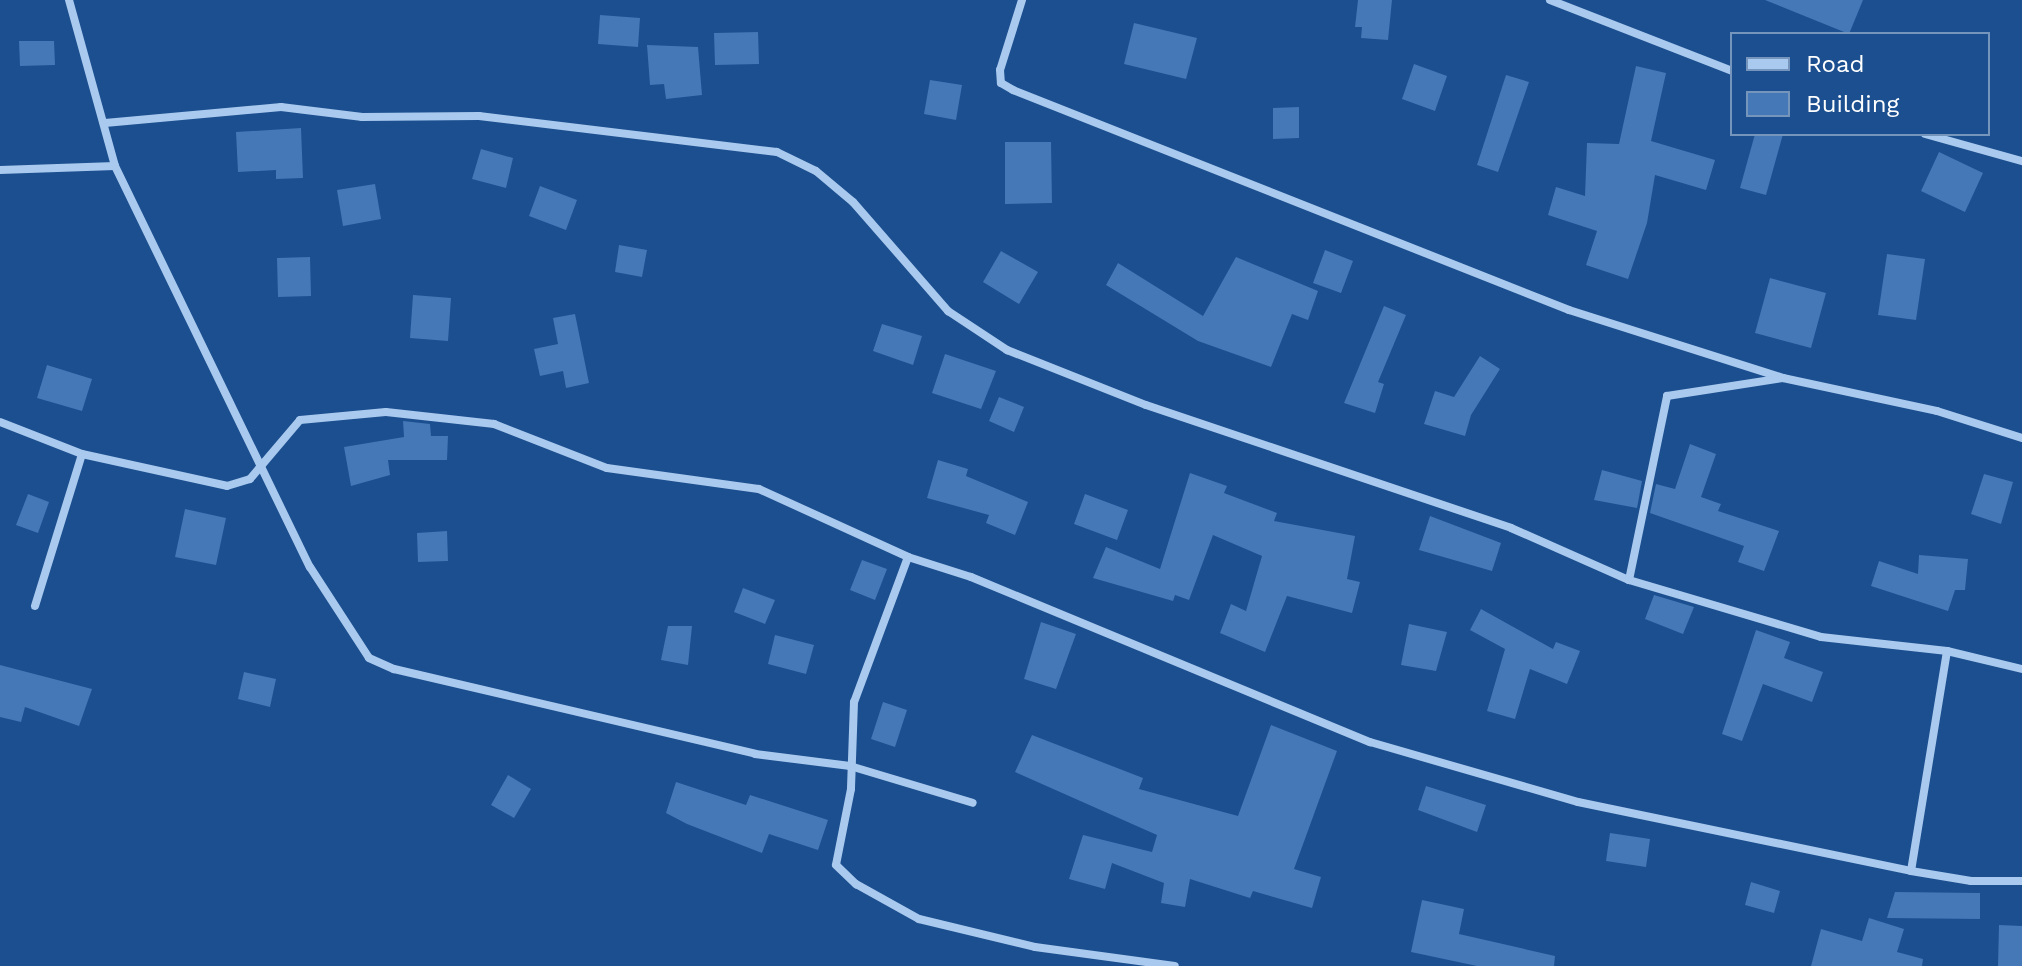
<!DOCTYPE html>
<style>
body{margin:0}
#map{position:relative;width:2022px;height:966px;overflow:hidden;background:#1b4f8f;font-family:"Work Sans",sans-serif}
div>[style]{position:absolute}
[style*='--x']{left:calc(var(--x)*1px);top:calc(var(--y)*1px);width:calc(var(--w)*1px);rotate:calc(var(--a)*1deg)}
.building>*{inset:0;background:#4478b7}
.street>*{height:8px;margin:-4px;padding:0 4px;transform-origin:4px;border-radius:4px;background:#a9c9ee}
span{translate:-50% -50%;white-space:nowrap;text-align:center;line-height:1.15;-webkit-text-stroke:8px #1b4f8f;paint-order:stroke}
.legend{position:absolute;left:1730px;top:32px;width:260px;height:104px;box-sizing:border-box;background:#1b4f8f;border:2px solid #7695bc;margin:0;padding:10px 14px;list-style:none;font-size:24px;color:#fff}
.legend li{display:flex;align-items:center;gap:16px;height:40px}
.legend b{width:40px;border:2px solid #7695bc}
</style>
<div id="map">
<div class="building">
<div style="clip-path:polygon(1358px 0,1392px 0,1388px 40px,1361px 38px,1362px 27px,1355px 27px)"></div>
<div style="clip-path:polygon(1765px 0,1863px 0,1849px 34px)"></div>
<div style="clip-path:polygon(600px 15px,640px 18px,638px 47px,598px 44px)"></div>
<div style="clip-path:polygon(1134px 23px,1197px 38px,1186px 79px,1124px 64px)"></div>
<div style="clip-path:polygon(758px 32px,759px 64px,715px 65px,714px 33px)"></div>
<div style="clip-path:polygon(19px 41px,54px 41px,55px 65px,20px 66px)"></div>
<div style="clip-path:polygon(647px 45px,698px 47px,702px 95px,666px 99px,664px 84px,650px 85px)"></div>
<div style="clip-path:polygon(1414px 64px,1447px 76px,1435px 111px,1402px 99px)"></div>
<div style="clip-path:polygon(1636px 66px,1666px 73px,1651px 141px,1715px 160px,1706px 190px,1655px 175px,1647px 223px,1628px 279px,1586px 265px,1597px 231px,1548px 215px,1556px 187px,1585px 196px,1587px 143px,1619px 144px)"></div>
<div style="clip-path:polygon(1506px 75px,1529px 82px,1498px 172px,1477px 165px)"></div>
<div style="clip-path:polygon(930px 80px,962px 85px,956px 120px,924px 114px)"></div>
<div style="clip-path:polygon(1299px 107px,1299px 138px,1273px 139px,1273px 108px)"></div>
<div style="clip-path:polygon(301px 128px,303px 178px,276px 179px,276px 170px,238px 172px,236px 132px)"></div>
<div style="clip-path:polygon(1755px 134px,1783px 134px,1766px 195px,1740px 188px)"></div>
<div style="clip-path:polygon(1005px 142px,1051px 142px,1052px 203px,1005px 204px)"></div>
<div style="clip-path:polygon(481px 149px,513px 158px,506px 188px,472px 179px)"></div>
<div style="clip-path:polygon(1939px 152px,1983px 173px,1965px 212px,1921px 191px)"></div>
<div style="clip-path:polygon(375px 184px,381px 219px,343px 226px,337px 190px)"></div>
<div style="clip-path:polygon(540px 186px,577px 200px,566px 230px,529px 216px)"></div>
<div style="clip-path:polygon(619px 245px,647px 250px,642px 277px,615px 272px)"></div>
<div style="clip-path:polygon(1325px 250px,1353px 261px,1341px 293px,1313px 283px)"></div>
<div style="clip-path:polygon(1001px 251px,1038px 272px,1019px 304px,983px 282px)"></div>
<div style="clip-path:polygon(1887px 254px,1925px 259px,1916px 320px,1878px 315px)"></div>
<div style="clip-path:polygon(310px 257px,311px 296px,278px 297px,277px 258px)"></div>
<div style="clip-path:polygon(1236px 257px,1318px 291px,1308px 320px,1292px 314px,1271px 367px,1198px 341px,1106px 285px,1118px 263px,1203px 316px)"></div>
<div style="clip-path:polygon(1770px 278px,1826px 293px,1811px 348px,1755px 333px)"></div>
<div style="clip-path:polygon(413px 295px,451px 298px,448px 341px,410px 338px)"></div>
<div style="clip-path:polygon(1384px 306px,1406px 315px,1378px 382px,1384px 384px,1375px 413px,1344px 403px)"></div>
<div style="clip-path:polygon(575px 314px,589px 383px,566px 388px,563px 371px,540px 376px,534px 349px,558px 344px,553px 318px)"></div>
<div style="clip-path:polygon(882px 324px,922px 336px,913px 365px,873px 351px)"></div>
<div style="clip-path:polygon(945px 354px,996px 371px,981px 409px,932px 393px)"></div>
<div style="clip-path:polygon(1480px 356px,1500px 369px,1471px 415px,1465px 436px,1424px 424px,1435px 391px,1454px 397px)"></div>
<div style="clip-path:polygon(47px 365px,92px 379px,82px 411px,37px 398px)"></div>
<div style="clip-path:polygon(999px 397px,1024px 407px,1014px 432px,989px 421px)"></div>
<div style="clip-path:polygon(403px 421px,430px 424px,431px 436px,448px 436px,447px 460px,388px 460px,390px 475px,351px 486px,344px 447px,404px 437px)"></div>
<div style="clip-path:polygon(1690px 444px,1716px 454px,1701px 497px,1721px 504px,1718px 511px,1779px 531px,1764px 571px,1738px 562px,1744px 546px,1650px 513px,1656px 484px,1675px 489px)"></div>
<div style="clip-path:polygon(938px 460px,968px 469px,966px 476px,1028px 502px,1015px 535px,986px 523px,989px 515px,927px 498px)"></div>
<div style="clip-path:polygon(1602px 470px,1642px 481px,1637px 508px,1594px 500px)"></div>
<div style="clip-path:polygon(1190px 473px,1227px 486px,1224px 493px,1277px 513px,1274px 521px,1355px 536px,1347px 579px,1360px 582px,1352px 613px,1287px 596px,1265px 652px,1220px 633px,1231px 604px,1246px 611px,1262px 556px,1213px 535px,1189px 600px,1175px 595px,1173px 601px,1093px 578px,1106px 547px,1160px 569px)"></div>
<div style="clip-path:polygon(1984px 474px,2013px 482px,2001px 524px,1971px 514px)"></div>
<div style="clip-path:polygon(28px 494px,49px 502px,38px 533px,16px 525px)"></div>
<div style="clip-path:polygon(1085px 494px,1128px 510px,1117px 540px,1074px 524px)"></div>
<div style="clip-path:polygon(185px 509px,226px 518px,216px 565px,175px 557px)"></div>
<div style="clip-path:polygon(1430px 516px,1501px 543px,1492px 571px,1419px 550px)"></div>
<div style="clip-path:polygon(447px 531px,448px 561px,418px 562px,417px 533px)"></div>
<div style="clip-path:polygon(1919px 555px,1968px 559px,1965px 590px,1955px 590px,1948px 611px,1871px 586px,1879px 561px,1918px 574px)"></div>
<div style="clip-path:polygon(862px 560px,887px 569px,875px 600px,850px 590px)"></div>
<div style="clip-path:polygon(743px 588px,775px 600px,765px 624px,734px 612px)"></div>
<div style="clip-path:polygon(1654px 595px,1694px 607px,1683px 634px,1645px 619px)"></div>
<div style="clip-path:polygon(1481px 609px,1553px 649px,1556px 642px,1580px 651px,1567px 684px,1530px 669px,1515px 719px,1487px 711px,1505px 649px,1470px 630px)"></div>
<div style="clip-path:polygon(1041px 622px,1076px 634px,1056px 689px,1024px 679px)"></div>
<div style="clip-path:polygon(1409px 624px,1447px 632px,1436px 671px,1401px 665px)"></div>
<div style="clip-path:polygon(668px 626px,692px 626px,688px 665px,661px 660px)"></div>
<div style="clip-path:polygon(1756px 630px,1790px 642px,1784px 658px,1823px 672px,1812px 702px,1763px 684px,1742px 741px,1722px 734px)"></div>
<div style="clip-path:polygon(775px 635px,814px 645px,806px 674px,768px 664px)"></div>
<div style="clip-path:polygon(0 665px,92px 689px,79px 726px,25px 707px,21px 722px,0 717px)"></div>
<div style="clip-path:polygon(244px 672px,276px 679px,270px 707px,238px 699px)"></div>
<div style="clip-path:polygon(883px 702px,907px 710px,895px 747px,871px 739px)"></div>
<div style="clip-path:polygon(1271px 725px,1337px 751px,1294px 869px,1321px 877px,1312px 908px,1253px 891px,1250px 898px,1190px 879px,1185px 907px,1161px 903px,1164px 883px,1112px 863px,1105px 889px,1069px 879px,1083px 835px,1152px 852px,1157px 835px,1015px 772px,1032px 735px,1143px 778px,1139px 789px,1238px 816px)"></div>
<div style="clip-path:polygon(508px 775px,531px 789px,514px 818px,491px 805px)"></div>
<div style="clip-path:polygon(676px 782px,746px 805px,750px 795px,828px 820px,818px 850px,769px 834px,762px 853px,687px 824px,666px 813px)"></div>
<div style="clip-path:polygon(1426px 786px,1486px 805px,1477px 832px,1418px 810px)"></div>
<div style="clip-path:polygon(1610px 833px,1650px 839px,1646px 867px,1606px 861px)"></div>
<div style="clip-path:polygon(1751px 882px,1780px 891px,1774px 913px,1745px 905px)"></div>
<div style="clip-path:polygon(1895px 892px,1980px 893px,1980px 919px,1887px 918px)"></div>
<div style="clip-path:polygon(1422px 900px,1464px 909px,1459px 934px,1555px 956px,1554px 966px,1477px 966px,1411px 952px)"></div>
<div style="clip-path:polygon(1869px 918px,1904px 929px,1897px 952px,1923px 959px,1922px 966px,1811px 966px,1821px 929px,1862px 941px)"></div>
<div style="clip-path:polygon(1999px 925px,2022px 926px,2022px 966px,1998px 966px)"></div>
</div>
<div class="street">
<div style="--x:69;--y:0;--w:172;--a:74.5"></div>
<div style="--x:115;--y:166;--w:446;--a:64.1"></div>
<div style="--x:310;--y:567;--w:108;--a:57"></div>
<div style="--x:369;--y:658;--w:27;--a:24"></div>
<div style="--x:394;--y:669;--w:371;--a:13.2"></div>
<div style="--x:755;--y:754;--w:96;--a:7.2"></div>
<div style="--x:850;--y:766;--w:128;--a:16.7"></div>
<div style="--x:1022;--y:0;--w:73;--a:107.4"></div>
<div style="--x:1000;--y:70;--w:13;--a:86"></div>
<div style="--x:1001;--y:83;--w:14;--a:30"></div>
<div style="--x:1013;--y:90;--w:598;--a:21.59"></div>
<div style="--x:1569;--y:310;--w:225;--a:17.6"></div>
<div style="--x:1550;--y:0;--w:195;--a:21.3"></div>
<div style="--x:105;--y:123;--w:177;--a:-5.2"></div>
<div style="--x:281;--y:107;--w:82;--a:7"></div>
<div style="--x:362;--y:117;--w:117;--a:-0.5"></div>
<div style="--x:479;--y:116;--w:300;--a:6.9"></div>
<div style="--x:777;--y:152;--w:43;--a:26"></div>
<div style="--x:816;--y:171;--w:48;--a:40"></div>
<div style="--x:853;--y:202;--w:145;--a:48.9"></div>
<div style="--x:948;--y:311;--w:71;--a:33.5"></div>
<div style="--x:1007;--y:350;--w:149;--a:21.6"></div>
<div style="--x:1146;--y:405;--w:385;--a:18.6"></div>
<div style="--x:1511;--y:528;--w:129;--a:23.8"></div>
<div style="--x:1629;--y:580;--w:200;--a:16.5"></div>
<div style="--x:1821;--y:637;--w:127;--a:6.3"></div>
<div style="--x:1947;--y:651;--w:77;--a:13.5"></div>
<div style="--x:1925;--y:134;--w:101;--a:15.6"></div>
<div style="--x:0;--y:170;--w:115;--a:-2"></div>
<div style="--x:0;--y:422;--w:88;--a:21.3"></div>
<div style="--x:82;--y:454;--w:148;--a:12.4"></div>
<div style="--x:227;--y:486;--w:24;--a:-17"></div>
<div style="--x:250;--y:479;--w:77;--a:-49.7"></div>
<div style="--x:300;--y:420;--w:86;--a:-5.3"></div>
<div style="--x:386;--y:412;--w:109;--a:6.3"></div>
<div style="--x:494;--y:424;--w:121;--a:21.3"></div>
<div style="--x:607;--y:468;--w:153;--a:7.9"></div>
<div style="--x:759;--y:489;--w:164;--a:24.5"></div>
<div style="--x:908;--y:557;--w:66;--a:17.6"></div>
<div style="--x:971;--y:577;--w:432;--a:22.5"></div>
<div style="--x:1370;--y:742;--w:216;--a:16.1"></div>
<div style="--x:1578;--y:802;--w:340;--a:11.7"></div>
<div style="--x:1911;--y:871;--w:61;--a:9.5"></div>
<div style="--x:1971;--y:881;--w:51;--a:0"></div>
<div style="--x:908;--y:557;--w:155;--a:110.4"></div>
<div style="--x:854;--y:702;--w:87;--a:92"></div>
<div style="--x:851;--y:789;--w:77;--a:101.2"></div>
<div style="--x:836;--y:865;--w:28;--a:44"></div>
<div style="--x:856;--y:884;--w:72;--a:29.1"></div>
<div style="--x:919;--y:919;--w:119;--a:13.6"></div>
<div style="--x:1035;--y:947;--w:141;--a:7.7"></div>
<div style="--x:1629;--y:580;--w:188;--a:-78.3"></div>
<div style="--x:1667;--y:396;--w:117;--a:-8.8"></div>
<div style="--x:1783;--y:378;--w:157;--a:12.1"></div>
<div style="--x:1937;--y:411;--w:89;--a:17.6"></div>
<div style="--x:35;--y:606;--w:159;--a:-72.8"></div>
<div style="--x:1911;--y:871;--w:223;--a:-80.7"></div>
</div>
<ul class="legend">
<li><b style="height:10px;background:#a9c9ee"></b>Road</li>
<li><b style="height:22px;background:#4478b7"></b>Building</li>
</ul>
</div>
